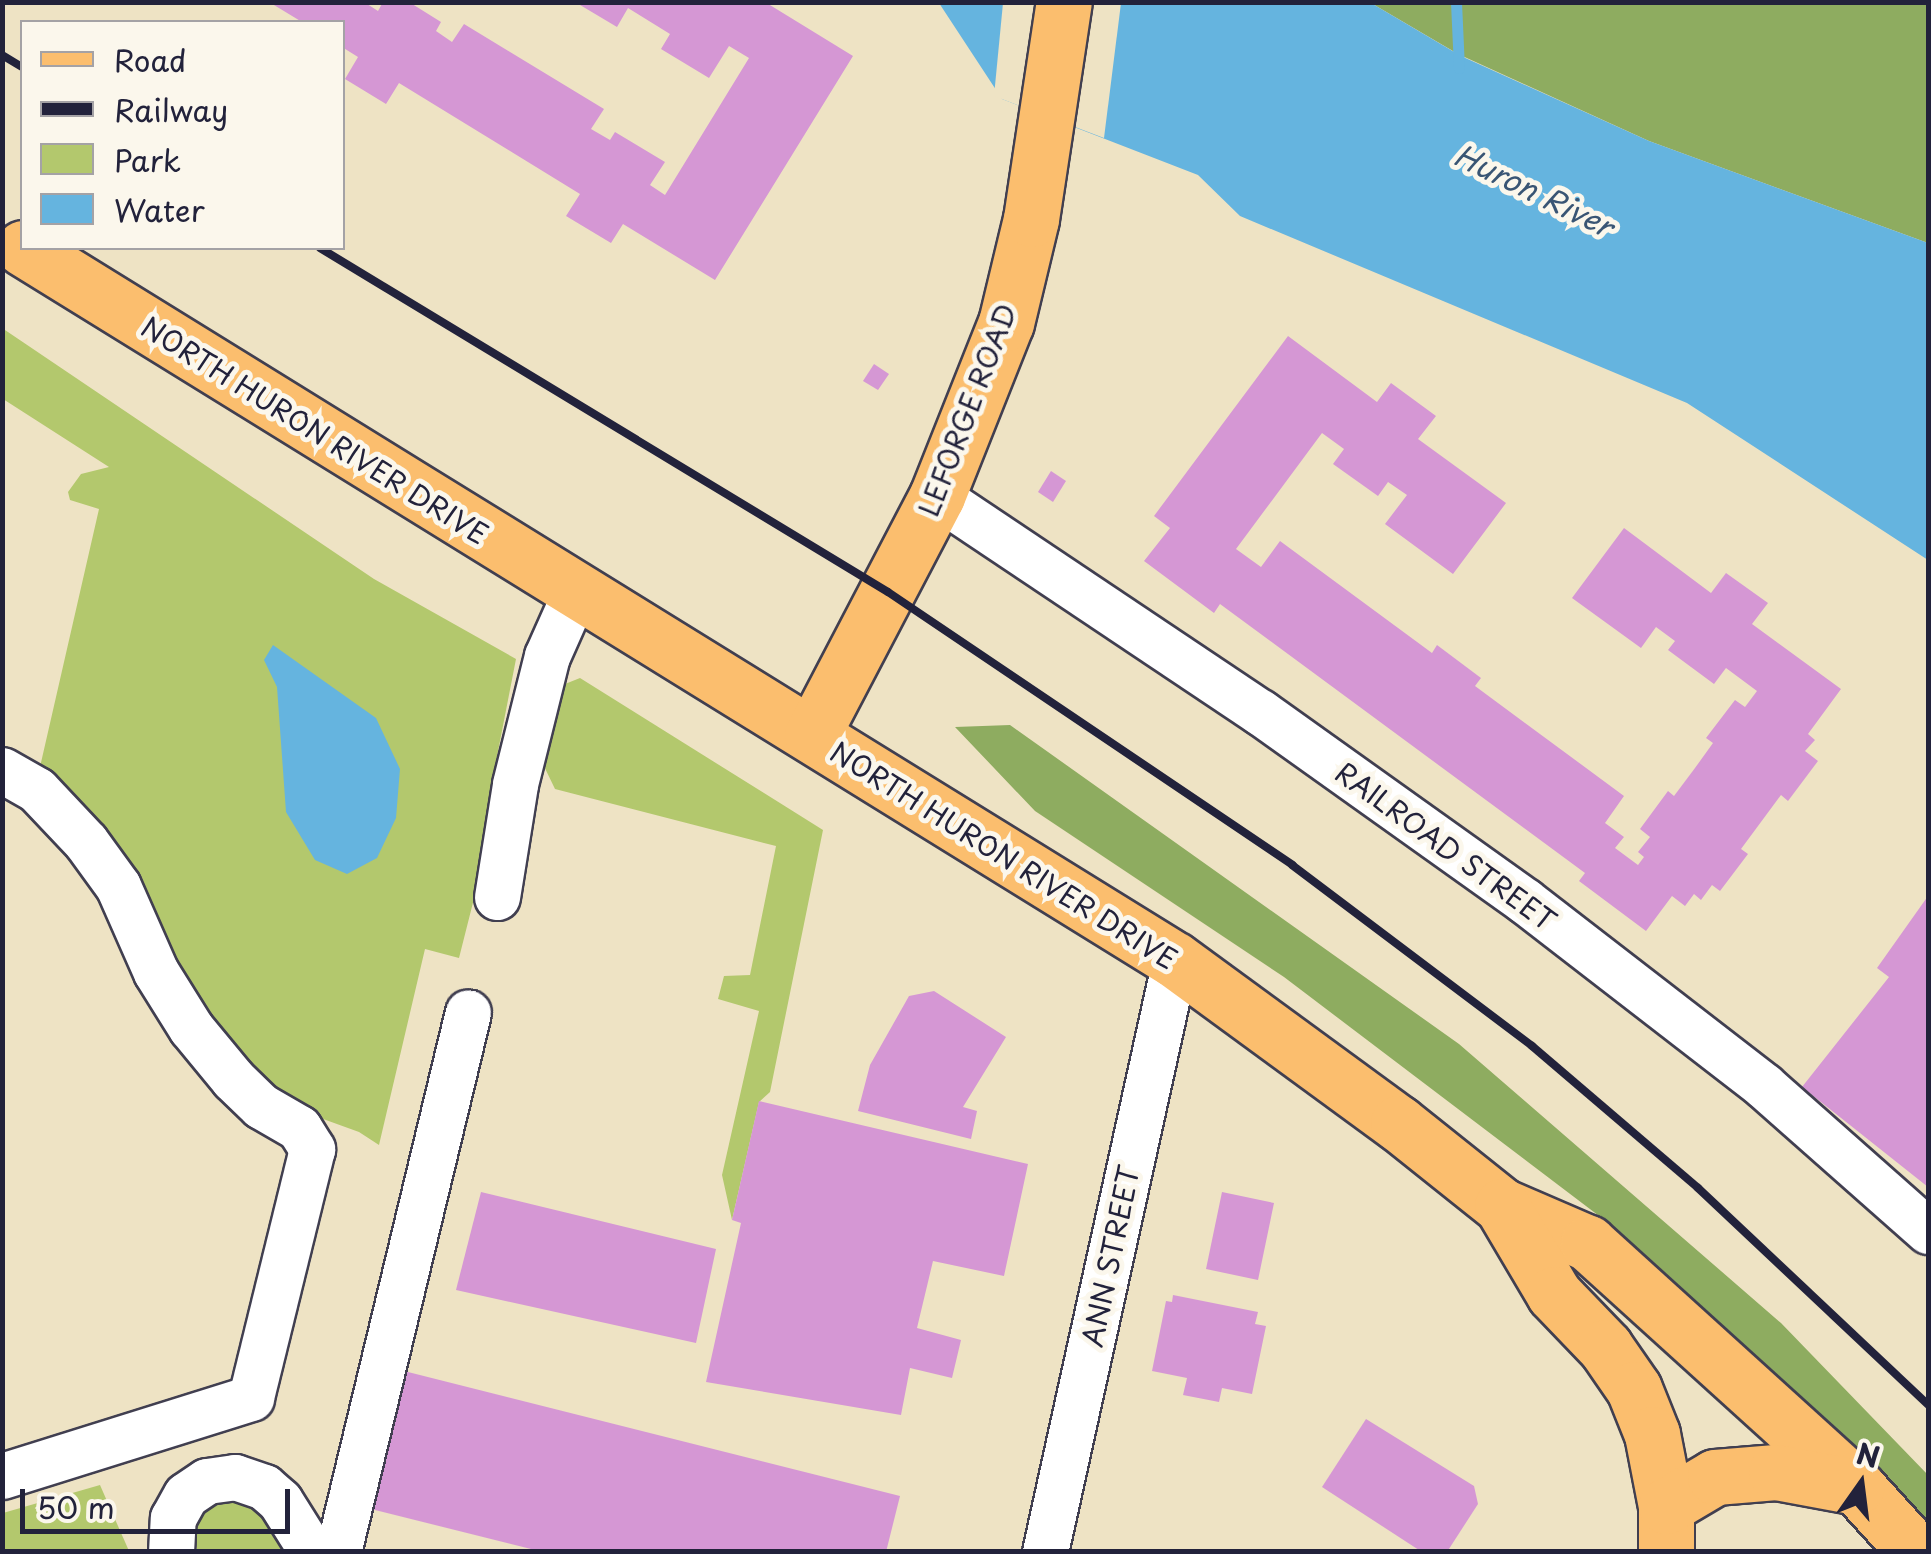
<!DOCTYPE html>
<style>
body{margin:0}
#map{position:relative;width:1931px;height:1554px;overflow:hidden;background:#eee3c4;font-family:"Playpen Sans",sans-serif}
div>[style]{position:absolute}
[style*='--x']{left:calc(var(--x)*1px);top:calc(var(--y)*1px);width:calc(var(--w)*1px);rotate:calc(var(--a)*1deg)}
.green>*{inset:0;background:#b3c86d}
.forest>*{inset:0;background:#8eac60}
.water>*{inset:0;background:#65b4df}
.pier>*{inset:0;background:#eee3c4}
.stream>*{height:11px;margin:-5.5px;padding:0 5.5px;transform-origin:5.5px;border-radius:5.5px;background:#65b4df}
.building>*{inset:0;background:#d597d4}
.roads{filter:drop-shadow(2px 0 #413f50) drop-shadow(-2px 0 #413f50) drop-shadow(0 2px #413f50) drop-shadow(0 -2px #413f50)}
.minor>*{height:45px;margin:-22.5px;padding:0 22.5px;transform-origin:22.5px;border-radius:22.5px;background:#fff}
.major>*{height:55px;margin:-27.5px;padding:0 27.5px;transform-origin:27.5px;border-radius:27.5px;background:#fbbe6e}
.rail>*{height:8px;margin:-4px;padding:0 4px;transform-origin:4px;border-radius:4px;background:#22223b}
span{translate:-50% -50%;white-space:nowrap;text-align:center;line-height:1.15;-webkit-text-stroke:10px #fbf7ec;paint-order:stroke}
.street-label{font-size:28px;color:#22223b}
.water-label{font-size:30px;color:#395574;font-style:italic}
.frame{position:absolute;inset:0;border:5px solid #22223b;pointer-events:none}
.legend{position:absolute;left:20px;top:20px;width:325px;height:230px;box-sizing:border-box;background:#fbf7ec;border:2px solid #a4a2a5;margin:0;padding:12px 18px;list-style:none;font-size:30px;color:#22223b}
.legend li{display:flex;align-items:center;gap:20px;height:50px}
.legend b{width:50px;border:2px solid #a4a2a5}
.north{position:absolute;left:1811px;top:1434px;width:100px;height:100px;-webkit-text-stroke:8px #fbf7ec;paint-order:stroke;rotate:14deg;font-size:28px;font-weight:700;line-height:40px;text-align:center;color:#22223b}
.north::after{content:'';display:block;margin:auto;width:35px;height:45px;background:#22223b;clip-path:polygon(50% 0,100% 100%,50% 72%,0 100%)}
.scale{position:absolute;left:20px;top:1489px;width:270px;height:45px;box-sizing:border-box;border:5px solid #22223b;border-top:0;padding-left:12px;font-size:30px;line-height:35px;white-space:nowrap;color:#22223b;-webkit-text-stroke:8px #fbf7ec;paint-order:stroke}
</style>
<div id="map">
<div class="green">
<div style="clip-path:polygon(2px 328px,374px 579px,516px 659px,492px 782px,485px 855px,459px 958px,425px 949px,379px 1145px,359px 1132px,301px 1111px,273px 1092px,205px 1017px,115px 847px,84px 804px,40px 767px,99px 509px,70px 500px,68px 492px,81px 474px,109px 467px,3px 399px)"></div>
<div style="clip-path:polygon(580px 678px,823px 830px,770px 1092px,759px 1102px,732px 1220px,722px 1175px,759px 1011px,718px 999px,724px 976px,750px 975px,776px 846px,555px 789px,541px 760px,565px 684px)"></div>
<div style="clip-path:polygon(100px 1485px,129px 1551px,3px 1551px,3px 1513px)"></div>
<div style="clip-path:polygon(228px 1500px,252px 1505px,267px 1520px,284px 1551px,197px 1551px,194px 1533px,203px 1512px)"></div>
</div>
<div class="forest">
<div style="clip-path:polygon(1371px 3px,1928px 3px,1928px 243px,1649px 141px,1458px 54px)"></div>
<div style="clip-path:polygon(1010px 725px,1459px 1044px,1781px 1323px,1928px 1475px,1928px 1530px,1870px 1466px,1611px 1225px,1284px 977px,1035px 811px,955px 727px)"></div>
</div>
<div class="water">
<div style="clip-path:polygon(939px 3px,1371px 3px,1461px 56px,1649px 141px,1928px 243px,1928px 560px,1687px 403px,1240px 216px,1198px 175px,1002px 99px)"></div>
<div style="clip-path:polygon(273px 645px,376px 718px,400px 769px,396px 818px,377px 858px,347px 874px,315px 860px,286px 812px,277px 687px,264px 660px)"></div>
</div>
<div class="pier">
<div style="clip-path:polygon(1003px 3px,1121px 3px,1104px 138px,994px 96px)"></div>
</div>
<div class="stream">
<div style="--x:1456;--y:2;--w:66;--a:87.4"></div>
</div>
<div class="building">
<div style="clip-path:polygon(269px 2px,364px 2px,378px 11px,383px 2px,409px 2px,441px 22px,436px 31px,452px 42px,464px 24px,604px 109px,591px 129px,610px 140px,615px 132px,665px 162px,650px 185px,665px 195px,749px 58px,729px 46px,709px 78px,661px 49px,670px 34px,628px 8px,617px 27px,575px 2px,765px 2px,853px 56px,715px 280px,623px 224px,611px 243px,566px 216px,580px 194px,399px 83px,386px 104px,345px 79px,358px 57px,342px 47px,342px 22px,302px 22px)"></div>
<div style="clip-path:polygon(1288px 336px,1377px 402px,1391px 383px,1436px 416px,1418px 439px,1506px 503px,1453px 574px,1385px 524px,1407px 495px,1388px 482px,1378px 496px,1333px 464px,1344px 449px,1322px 433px,1236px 549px,1261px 567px,1280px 541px,1432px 653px,1437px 645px,1481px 678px,1475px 686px,1624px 796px,1605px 823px,1624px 837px,1615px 848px,1638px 865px,1644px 857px,1638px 852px,1650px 837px,1640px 829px,1668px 791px,1674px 796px,1695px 768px,1713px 743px,1706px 738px,1735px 700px,1745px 707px,1757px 691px,1726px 668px,1714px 684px,1668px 650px,1675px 641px,1656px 627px,1641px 648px,1572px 598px,1624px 528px,1711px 593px,1726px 573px,1768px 603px,1752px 624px,1841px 689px,1808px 734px,1815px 740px,1805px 751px,1818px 761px,1788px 801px,1781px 795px,1741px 849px,1748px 854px,1720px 891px,1712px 885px,1701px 900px,1694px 894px,1685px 906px,1672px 896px,1646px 931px,1579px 881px,1585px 873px,1220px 604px,1214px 613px,1144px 561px,1170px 528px,1154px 516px)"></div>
<div style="clip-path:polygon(874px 364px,889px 374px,878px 390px,863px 381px)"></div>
<div style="clip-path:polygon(1051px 471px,1066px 481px,1053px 502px,1038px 492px)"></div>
<div style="clip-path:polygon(1928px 896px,1928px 1187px,1802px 1087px,1889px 977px,1877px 968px)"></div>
<div style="clip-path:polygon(934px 991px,1006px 1037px,963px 1107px,977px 1111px,971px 1139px,858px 1111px,870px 1065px,909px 996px)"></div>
<div style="clip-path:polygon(759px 1101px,1028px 1164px,1004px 1276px,933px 1261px,917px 1328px,961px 1340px,952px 1378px,910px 1368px,901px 1415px,706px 1382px,741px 1223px,732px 1220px)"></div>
<div style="clip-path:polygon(481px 1192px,716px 1249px,696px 1343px,456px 1290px)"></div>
<div style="clip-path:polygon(1222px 1192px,1274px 1203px,1258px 1280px,1206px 1269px)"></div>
<div style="clip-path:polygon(1173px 1295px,1258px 1312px,1255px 1324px,1266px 1326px,1252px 1394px,1222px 1388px,1219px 1402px,1183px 1395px,1187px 1378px,1152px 1371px,1166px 1301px,1172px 1302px)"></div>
<div style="clip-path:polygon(404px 1371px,900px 1496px,886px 1552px,543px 1552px,371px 1509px)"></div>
<div style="clip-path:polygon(1366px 1419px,1474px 1486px,1478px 1504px,1447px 1552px,1422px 1552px,1322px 1487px)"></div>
</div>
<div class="roads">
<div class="minor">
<div style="--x:937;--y:496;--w:389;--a:33.8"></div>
<div style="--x:1260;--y:712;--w:325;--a:35.5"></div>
<div style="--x:1525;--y:901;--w:302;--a:37.7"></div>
<div style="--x:1764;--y:1086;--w:219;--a:41.5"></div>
<div style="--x:2;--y:770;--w:40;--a:29.7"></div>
<div style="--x:37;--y:790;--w:71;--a:46.7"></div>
<div style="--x:86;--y:842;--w:54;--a:54"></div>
<div style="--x:118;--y:886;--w:94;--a:66.2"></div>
<div style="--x:156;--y:972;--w:66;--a:58"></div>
<div style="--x:191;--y:1028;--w:66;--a:50.5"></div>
<div style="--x:233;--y:1079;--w:39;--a:44"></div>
<div style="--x:261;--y:1106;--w:44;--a:30.1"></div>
<div style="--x:299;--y:1128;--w:25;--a:58"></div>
<div style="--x:312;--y:1149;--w:256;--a:103.8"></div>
<div style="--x:251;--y:1398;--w:261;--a:162.6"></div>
<div style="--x:497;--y:897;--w:114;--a:-80.9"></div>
<div style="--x:515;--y:784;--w:132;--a:-76"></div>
<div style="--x:547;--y:656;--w:69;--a:-66"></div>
<div style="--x:171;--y:1552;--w:34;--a:-87"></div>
<div style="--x:173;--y:1518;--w:26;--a:-61"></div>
<div style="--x:186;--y:1495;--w:25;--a:-34"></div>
<div style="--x:207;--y:1481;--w:28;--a:-8"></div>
<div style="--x:235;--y:1477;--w:31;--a:19"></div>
<div style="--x:264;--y:1487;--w:21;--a:41"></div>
<div style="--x:280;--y:1501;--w:60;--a:57.9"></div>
<div style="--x:338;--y:1552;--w:555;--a:-76.46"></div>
<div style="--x:1045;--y:1552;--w:606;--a:-77.61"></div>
</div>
<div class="major">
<div style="--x:23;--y:248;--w:1354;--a:31.72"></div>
<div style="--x:1175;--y:960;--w:276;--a:36.2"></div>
<div style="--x:1398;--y:1123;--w:133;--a:38.6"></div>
<div style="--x:1502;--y:1206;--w:94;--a:23.3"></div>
<div style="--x:1588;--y:1243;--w:363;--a:42.2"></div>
<div style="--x:1857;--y:1487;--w:88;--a:47.8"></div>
<div style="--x:812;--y:735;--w:270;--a:-62.4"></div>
<div style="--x:937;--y:496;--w:186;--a:-68.3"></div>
<div style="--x:1006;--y:323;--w:107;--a:-76.5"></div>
<div style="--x:1031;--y:219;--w:219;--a:-81.4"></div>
<div style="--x:1502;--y:1206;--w:102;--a:59.4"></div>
<div style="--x:1554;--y:1294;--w:74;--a:46.1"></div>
<div style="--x:1605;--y:1347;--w:51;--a:55.4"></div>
<div style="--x:1634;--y:1389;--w:48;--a:68.2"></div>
<div style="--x:1652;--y:1434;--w:73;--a:79"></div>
<div style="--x:1666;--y:1506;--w:46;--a:90"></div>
<div style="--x:1666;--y:1506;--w:57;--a:-30.6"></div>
<div style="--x:1715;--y:1477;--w:61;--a:-4.7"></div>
<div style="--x:1776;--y:1472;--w:82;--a:10.5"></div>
</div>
</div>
<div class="rail">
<div style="--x:2;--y:55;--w:23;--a:31"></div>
<div style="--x:320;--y:248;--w:664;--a:31.2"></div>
<div style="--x:888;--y:592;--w:488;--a:34"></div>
<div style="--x:1292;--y:865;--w:301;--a:37"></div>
<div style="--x:1532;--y:1046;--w:218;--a:40.5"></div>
<div style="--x:1698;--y:1188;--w:316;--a:43.3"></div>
</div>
<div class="street-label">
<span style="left:967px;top:410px;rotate:-69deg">LEFORGE ROAD</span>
<span style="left:315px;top:430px;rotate:32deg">NORTH HURON RIVER DRIVE</span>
<span style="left:1446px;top:846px;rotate:36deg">RAILROAD STREET</span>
<span style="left:1004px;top:855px;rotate:32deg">NORTH HURON RIVER DRIVE</span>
<span style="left:1110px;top:1256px;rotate:-78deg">ANN STREET</span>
</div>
<div class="water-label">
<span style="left:1534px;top:190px;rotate:26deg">Huron River</span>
</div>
<div class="frame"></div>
<ul class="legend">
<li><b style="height:12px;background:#fbbe6e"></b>Road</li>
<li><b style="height:12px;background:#22223b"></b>Railway</li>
<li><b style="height:28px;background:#b3c86d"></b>Park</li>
<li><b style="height:28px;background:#65b4df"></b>Water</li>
</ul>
<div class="north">N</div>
<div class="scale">50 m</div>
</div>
